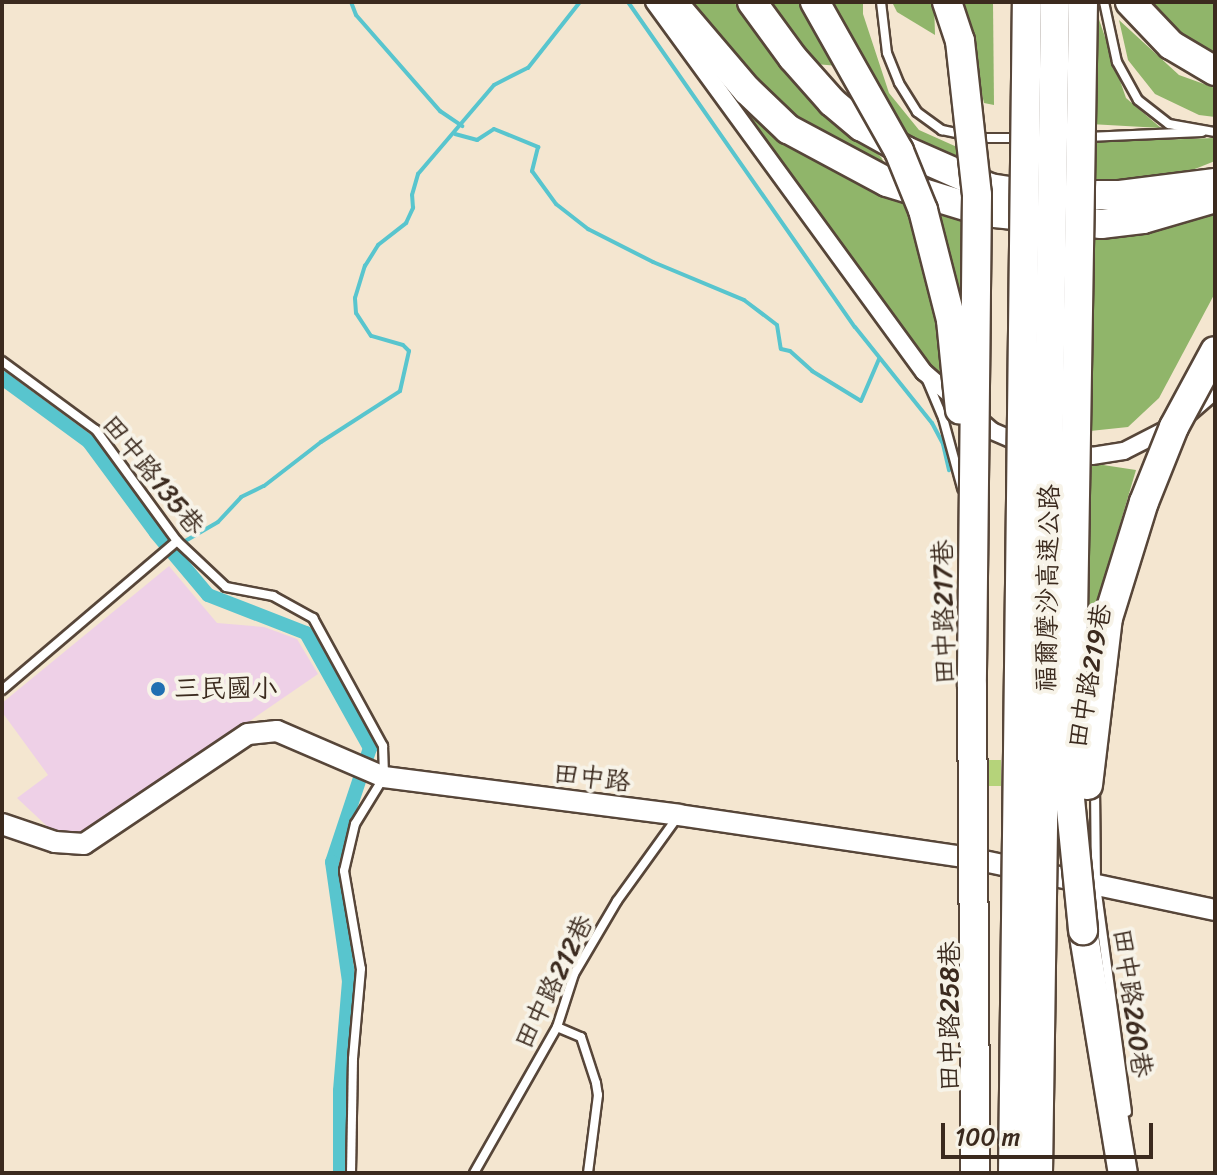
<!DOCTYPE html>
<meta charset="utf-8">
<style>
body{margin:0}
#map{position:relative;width:1217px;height:1175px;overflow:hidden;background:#f4e6d0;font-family:Sriracha,"LXGW WenKai TC",sans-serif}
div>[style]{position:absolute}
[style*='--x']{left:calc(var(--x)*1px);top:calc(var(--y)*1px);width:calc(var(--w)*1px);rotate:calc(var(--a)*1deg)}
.built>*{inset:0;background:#eed0e7}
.green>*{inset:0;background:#b5d37a}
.forest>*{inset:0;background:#90b56a}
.stream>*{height:4px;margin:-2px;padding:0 2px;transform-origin:2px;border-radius:2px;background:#58c5ce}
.canal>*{height:14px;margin:-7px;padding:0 7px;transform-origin:7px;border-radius:7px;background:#58c5ce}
.roads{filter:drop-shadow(2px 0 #574639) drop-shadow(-2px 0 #574639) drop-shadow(0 2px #574639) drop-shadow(0 -2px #574639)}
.service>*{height:8px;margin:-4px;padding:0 4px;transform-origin:4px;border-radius:4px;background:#fff}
.minor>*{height:16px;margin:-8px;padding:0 8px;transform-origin:8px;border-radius:8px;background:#fff}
.tertiary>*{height:20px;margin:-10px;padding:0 10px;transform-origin:10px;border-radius:10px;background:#fff}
.motorway>*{height:28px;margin:-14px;padding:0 14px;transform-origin:14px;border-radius:14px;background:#fff}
.bridges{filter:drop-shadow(2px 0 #574639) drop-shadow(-2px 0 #574639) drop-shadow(0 2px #574639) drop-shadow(0 -2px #574639)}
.motorway-bridge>*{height:28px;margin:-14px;padding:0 14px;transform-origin:14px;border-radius:14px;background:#fff}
.dots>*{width:22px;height:22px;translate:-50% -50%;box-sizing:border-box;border:4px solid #f7f3e8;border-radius:50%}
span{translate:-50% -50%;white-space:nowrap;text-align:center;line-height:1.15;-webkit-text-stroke:8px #f7f3e8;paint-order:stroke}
.street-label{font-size:26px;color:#3b2a1e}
.poi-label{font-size:26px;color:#3b2a1e}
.left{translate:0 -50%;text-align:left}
.frame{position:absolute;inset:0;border:4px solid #3b2a1e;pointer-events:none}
.scale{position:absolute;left:941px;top:1123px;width:212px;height:36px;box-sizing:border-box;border:4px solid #3b2a1e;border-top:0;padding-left:10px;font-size:24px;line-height:28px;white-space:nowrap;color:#3b2a1e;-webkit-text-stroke:6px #f7f3e8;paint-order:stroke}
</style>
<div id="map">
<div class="built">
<div style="clip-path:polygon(169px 566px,217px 623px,264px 627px,297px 639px,318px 674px,80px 838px,50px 829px,17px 798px,48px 775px,2px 712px,2px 703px)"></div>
</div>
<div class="green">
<div style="clip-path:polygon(986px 760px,1001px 760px,1001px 786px,986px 786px)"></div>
</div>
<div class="forest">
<div style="clip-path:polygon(680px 2px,734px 2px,794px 81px,881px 157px,886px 166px,812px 134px)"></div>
<div style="clip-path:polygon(772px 2px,804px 2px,839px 66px,815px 64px)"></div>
<div style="clip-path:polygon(833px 2px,863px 2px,863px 14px,889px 93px,919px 130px,957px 147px,957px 163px,902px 132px)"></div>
<div style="clip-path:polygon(892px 2px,934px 2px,935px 35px,897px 12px)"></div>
<div style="clip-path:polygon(961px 2px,993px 2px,994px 105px,984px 103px)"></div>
<div style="clip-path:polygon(1093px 2px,1126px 98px,1161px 128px,1090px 124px)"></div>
<div style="clip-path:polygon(1149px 2px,1215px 2px,1215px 53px,1176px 30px)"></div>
<div style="clip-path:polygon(1119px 20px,1179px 75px,1215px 88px,1215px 117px,1199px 115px,1155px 94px,1128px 60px)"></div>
<div style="clip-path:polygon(742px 111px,901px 200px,918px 230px,941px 308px,949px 383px,922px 359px)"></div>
<div style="clip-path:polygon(1215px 138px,1215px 161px,1157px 184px,1093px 187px,1093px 142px)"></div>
<div style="clip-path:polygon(1215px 208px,1215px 293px,1159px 398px,1128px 427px,1090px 431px,1095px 231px)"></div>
<div style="clip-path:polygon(937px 209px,966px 221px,964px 304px)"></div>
<div style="clip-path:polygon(1090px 463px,1136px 470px,1089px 629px)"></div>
</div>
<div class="stream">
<div style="--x:351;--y:2;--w:14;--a:69"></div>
<div style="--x:356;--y:15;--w:128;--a:48.8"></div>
<div style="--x:440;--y:111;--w:27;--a:34"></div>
<div style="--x:628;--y:2;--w:396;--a:55.1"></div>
<div style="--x:855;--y:327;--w:123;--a:51.3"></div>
<div style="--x:932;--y:423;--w:24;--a:62"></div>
<div style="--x:943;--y:444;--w:27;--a:77"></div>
<div style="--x:455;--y:134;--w:23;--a:15"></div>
<div style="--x:477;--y:140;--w:20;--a:-33"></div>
<div style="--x:494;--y:129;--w:48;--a:22.2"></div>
<div style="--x:538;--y:147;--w:25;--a:104"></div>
<div style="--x:532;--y:171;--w:41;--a:54"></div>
<div style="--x:556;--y:204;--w:41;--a:38"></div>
<div style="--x:588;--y:229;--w:73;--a:26.9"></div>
<div style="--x:653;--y:262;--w:99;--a:22.7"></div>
<div style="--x:744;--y:300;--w:41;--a:37.1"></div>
<div style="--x:777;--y:325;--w:24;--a:81"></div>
<div style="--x:781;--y:349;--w:9;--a:13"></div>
<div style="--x:790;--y:351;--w:30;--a:42"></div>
<div style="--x:812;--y:371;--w:57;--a:31.5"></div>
<div style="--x:861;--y:401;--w:46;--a:-66.8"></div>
<div style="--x:180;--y:544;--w:44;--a:-30.1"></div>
<div style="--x:218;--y:522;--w:34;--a:-47"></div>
<div style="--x:241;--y:497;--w:25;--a:-26"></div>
<div style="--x:264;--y:486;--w:72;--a:-37.7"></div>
<div style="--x:321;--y:442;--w:94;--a:-32.8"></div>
<div style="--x:400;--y:391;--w:41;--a:-77.3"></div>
<div style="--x:409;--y:351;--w:8;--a:-135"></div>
<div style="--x:403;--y:345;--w:33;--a:-164"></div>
<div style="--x:371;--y:336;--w:27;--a:-123"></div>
<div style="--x:356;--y:313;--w:15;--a:-94"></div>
<div style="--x:355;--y:298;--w:34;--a:-73"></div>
<div style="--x:365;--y:266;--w:25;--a:-58"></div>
<div style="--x:378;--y:245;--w:36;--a:-38"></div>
<div style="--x:406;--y:223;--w:17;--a:-65"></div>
<div style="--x:413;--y:208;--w:13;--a:-94"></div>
<div style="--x:412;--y:195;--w:22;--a:-74"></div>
<div style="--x:418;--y:174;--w:117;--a:-49.5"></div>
<div style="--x:494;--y:85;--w:38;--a:-27"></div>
<div style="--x:528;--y:68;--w:84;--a:-51.8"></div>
</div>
<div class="canal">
<div style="--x:2;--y:378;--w:108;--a:36.3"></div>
<div style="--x:89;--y:442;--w:113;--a:53.6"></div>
<div style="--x:156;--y:533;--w:81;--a:50"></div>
<div style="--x:208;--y:595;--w:105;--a:21.2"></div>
<div style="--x:306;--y:633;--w:132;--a:60.9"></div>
<div style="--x:370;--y:748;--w:120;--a:108.4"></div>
<div style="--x:332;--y:862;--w:120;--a:81.9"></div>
<div style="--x:349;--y:981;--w:110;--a:94.7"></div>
<div style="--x:340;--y:1091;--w:82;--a:90"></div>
</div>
<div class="roads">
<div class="service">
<div style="--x:881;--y:2;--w:51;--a:83.3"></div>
<div style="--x:887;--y:53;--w:32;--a:68"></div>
<div style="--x:899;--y:83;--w:34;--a:58"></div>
<div style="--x:917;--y:112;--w:31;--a:36"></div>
<div style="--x:942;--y:130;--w:38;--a:12"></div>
<div style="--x:979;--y:138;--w:43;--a:0"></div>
<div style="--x:1104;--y:2;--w:61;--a:77.8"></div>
<div style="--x:1117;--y:62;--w:43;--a:61.1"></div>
<div style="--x:1138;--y:100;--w:39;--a:38"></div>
<div style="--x:1169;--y:124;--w:47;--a:9.9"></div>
<div style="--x:1087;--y:137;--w:115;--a:-2.5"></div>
<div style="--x:2;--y:361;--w:117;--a:36.3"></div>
<div style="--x:96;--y:430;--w:137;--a:53.9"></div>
<div style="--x:177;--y:541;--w:67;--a:43.2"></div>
<div style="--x:226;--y:587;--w:48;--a:10.8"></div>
<div style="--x:273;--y:596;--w:46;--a:28.8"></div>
<div style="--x:313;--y:618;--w:146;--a:61.3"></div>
<div style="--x:383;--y:746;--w:31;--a:88"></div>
<div style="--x:384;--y:777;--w:55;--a:121.7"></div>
<div style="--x:355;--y:824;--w:48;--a:103.2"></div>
<div style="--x:344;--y:871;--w:99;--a:80.2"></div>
<div style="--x:361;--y:969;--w:90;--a:95.1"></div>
<div style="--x:353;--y:1059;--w:114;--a:91"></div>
<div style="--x:927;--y:380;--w:41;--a:67.2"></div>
<div style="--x:943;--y:418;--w:73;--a:74.8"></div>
<div style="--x:2;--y:690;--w:230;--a:-40.4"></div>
<div style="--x:1095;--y:787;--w:99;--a:89.4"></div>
<div style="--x:1096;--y:886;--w:228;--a:82.2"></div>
<div style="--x:557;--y:1027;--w:26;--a:23"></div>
<div style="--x:581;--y:1037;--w:48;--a:71.9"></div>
<div style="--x:596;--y:1083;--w:12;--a:81"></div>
<div style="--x:598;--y:1095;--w:79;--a:97.3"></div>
<div style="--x:474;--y:1173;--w:168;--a:-60.4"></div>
<div style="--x:557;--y:1027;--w:56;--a:-72.2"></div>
<div style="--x:574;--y:974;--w:85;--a:-59.5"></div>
<div style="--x:617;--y:901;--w:106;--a:-54.2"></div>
</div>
<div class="minor">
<div style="--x:654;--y:2;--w:458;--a:53.9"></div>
<div style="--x:924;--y:372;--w:90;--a:40.9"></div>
<div style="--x:992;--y:431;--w:38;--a:23"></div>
<div style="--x:1190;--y:412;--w:33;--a:-41"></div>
<div style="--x:1069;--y:453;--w:23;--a:7"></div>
<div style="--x:1092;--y:456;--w:32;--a:-9"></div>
<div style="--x:1124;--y:451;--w:53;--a:-27.1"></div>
</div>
<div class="tertiary">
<div style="--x:2;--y:824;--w:56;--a:18.8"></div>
<div style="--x:55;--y:842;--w:29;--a:4"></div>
<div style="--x:84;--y:844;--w:197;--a:-33.9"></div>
<div style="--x:248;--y:734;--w:29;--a:-6"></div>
<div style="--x:277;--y:731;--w:116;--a:23.3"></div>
<div style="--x:384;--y:777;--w:297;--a:7.3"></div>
<div style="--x:679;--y:815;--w:294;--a:8.4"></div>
<div style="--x:970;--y:858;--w:250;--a:12"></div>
</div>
<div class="motorway">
<div style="--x:672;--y:2;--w:116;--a:49.6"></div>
<div style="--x:747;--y:90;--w:57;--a:43.6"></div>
<div style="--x:788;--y:129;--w:112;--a:28.2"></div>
<div style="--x:887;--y:182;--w:102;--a:17"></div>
<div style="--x:985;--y:212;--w:117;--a:5.9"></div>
<div style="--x:1101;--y:224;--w:42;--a:-6.8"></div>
<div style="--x:1143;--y:219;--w:75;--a:-16.3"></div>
<div style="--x:752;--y:2;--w:69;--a:53.8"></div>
<div style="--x:793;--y:58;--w:59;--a:48.4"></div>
<div style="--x:832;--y:102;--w:38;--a:40"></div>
<div style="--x:861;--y:126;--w:51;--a:29.1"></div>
<div style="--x:906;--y:151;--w:92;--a:23.8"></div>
<div style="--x:990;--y:188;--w:45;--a:9"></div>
<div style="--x:1034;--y:195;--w:86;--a:0"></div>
<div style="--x:1120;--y:195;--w:96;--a:-7.2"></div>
<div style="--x:1130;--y:2;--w:59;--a:46.4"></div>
<div style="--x:1171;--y:45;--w:51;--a:30.6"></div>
<div style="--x:1083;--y:930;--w:246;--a:80.7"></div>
</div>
</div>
<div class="bridges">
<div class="motorway-bridge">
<div style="--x:815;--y:2;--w:171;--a:60.6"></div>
<div style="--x:899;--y:151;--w:64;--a:67.9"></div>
<div style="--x:923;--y:210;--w:114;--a:75.7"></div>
<div style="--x:951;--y:320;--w:90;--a:84.3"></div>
<div style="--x:947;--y:2;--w:41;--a:71.6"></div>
<div style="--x:960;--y:41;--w:155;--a:83.7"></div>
<div style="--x:977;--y:195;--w:491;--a:90.6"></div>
<div style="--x:972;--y:686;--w:487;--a:89.6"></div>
<div style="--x:1083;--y:2;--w:797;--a:90.93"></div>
<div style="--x:1070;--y:799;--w:132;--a:84.3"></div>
<div style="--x:1088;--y:785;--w:168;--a:-83.2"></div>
<div style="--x:1108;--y:618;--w:121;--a:-72.8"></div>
<div style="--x:1144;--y:502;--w:81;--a:-68.2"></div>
<div style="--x:1174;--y:427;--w:86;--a:-61.7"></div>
<div style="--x:1013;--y:1173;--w:1171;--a:-89.32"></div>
<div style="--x:1038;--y:1173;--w:1171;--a:-89.17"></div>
</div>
</div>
<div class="dots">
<div style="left:158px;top:689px;background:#1f6fb2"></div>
</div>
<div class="street-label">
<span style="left:153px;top:475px;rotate:51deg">田中路135巷</span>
<span style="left:1048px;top:588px;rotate:-89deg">福爾摩沙高速公路</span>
<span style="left:944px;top:612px;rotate:-91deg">田中路217巷</span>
<span style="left:1090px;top:676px;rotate:-80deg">田中路219巷</span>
<span style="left:592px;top:778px;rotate:7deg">田中路</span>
<span style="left:554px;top:982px;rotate:-64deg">田中路212巷</span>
<span style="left:1132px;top:1003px;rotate:82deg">田中路260巷</span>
<span style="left:950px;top:1016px;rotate:-90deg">田中路258巷</span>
</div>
<div class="poi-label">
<span class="left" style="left:174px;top:689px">三民國小</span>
</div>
<div class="frame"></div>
<div class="scale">100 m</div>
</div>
